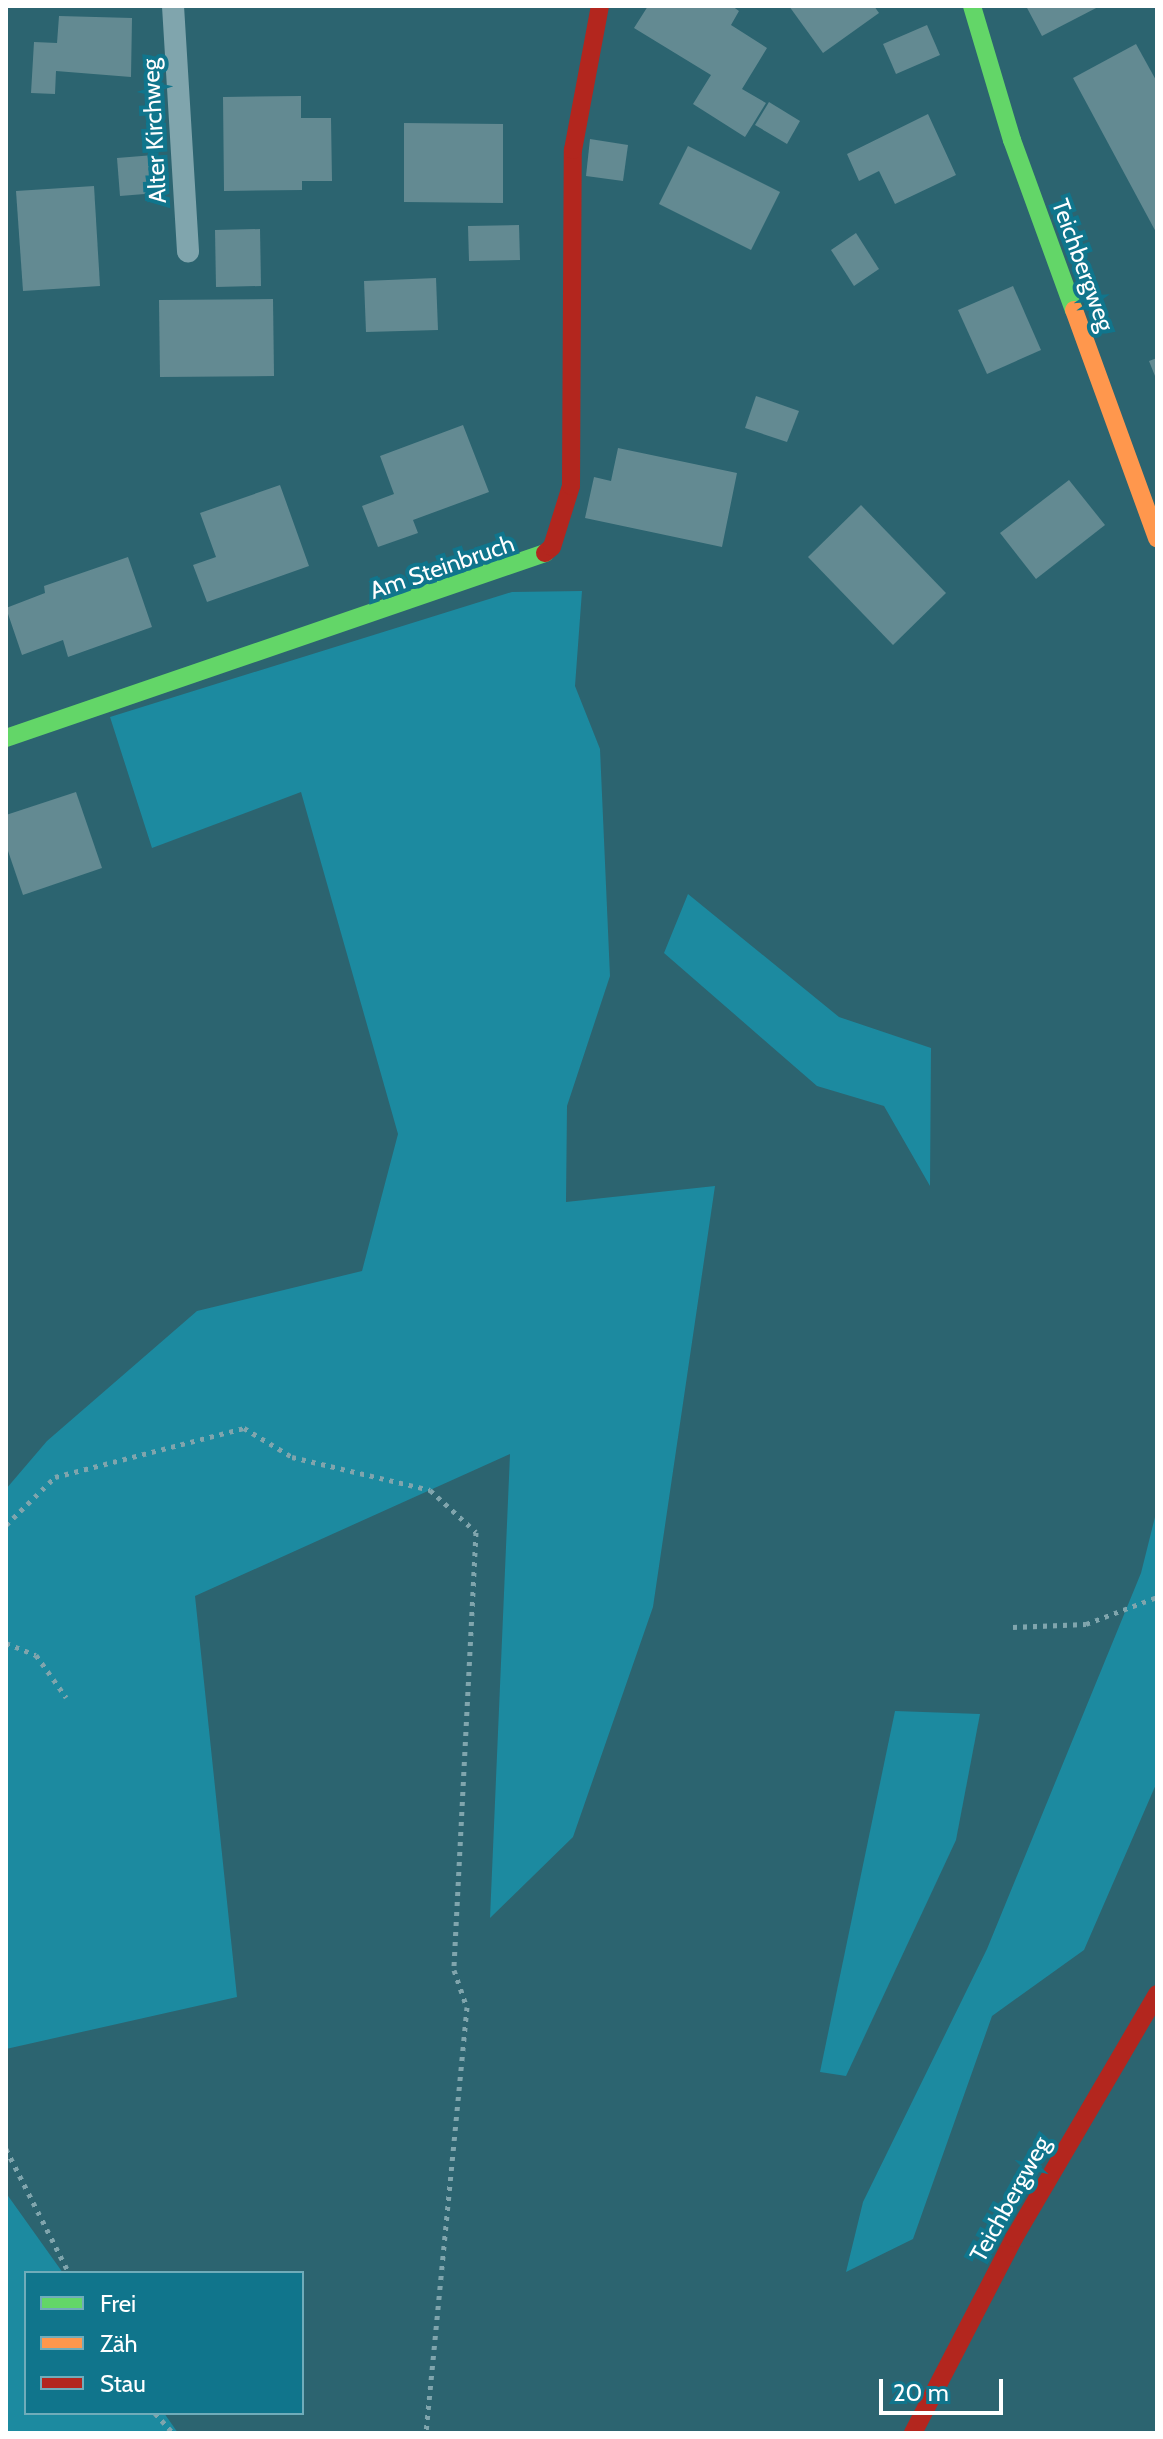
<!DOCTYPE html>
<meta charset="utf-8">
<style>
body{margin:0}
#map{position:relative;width:1163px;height:2439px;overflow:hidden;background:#2c6470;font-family:Cabin,sans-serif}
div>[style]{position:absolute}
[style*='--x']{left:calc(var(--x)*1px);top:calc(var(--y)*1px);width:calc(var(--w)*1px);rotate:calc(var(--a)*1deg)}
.green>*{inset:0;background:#1c8aa0}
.building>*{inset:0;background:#638a92}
.path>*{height:5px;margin-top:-2.5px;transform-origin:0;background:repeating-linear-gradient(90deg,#80a5ad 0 4px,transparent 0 10px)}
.lane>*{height:22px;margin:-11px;padding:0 11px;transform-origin:11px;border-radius:11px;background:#80a5ad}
.fast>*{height:18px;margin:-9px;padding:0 9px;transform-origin:9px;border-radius:9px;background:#63d668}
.slow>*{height:18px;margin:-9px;padding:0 9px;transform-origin:9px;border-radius:9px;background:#ff974d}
.jam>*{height:18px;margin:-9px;padding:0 9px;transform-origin:9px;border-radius:9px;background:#b3261e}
span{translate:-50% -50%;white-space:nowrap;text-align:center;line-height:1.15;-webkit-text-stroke:8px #10758c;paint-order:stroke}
.street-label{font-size:24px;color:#fff}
.frame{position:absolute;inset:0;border:8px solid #fff;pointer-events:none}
.legend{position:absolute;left:24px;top:2271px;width:280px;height:144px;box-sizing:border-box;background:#10758c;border:2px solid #70acba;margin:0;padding:10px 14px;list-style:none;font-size:24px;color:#fff}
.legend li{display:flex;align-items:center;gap:16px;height:40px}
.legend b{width:40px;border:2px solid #70acba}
.scale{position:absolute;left:879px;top:2379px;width:124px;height:36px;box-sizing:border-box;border:4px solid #fff;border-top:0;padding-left:10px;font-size:24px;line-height:28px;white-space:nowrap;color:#fff;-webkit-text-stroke:6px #10758c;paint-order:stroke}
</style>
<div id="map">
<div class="green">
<div style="clip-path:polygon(582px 591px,575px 686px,600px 749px,610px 976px,567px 1106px,566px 1202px,715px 1186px,653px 1607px,573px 1837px,490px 1918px,510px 1454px,195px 1596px,237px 1997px,6px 2049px,6px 1489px,47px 1441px,197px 1311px,362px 1271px,398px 1134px,301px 792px,152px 848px,110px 717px,512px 592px)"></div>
<div style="clip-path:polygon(688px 894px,839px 1017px,931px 1048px,930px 1186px,884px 1106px,817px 1086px,664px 953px)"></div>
<div style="clip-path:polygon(1157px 1509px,1157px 1782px,1084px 1950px,992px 2016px,913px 2239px,846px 2272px,863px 2202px,987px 1949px,1141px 1573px)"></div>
<div style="clip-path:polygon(895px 1711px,980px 1714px,956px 1840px,846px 2076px,820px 2072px)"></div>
<div style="clip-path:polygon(6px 2193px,63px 2273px,26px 2273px,26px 2413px,164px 2413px,178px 2433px,6px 2433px)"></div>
</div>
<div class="building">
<div style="clip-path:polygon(648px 6px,732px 6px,739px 11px,731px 25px,767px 48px,742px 89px,766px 103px,745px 137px,693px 104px,711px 75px,634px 28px)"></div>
<div style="clip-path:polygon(789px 6px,874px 6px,879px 13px,823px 53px)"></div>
<div style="clip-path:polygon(1026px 6px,1100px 6px,1042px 36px)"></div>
<div style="clip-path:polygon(59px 16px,132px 18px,131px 77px,56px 71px,55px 94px,31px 93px,34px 42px,57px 43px)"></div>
<div style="clip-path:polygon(927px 25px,940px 55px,896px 74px,883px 44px)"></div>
<div style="clip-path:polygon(1136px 44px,1157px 82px,1157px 234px,1073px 78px)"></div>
<div style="clip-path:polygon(301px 96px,301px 118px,331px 118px,332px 181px,302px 181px,302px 190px,224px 191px,223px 97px)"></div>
<div style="clip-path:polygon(769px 102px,800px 121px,787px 144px,755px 125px)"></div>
<div style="clip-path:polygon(928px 114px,956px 175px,895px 204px,879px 171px,859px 181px,847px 154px)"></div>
<div style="clip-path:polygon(404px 123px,503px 124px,503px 203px,404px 202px)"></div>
<div style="clip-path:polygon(590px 139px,628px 145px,623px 181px,586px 176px)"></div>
<div style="clip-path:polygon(688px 146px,780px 192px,751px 250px,659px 204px)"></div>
<div style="clip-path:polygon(154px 155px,157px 193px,120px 196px,117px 158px)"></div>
<div style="clip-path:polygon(94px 186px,100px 286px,23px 291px,16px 191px)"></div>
<div style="clip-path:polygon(519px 225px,520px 260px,469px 261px,468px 226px)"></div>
<div style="clip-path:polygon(260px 229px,261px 286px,216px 287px,215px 230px)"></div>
<div style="clip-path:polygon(856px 233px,879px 269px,854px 286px,831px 250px)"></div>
<div style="clip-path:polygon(436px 278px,438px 330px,366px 332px,364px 281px)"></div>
<div style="clip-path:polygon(1013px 286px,1041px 350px,987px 374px,958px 310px)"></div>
<div style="clip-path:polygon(273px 299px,274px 376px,160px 377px,159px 300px)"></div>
<div style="clip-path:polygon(1157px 358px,1157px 381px,1149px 361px)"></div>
<div style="clip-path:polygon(756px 396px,799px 411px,787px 442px,745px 428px)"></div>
<div style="clip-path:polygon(463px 425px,489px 492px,413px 520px,418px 533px,378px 547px,362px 506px,394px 494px,380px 456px)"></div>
<div style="clip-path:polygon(618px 448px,737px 473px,722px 547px,585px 518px,594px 477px,611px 481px)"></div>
<div style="clip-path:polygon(1069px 480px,1105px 525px,1036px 579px,1000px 533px)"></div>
<div style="clip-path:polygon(280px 485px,309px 566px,207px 602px,193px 565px,216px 557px,200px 513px)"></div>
<div style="clip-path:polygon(861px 505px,946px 593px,893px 645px,808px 557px)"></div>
<div style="clip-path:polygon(128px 557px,152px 627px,68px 657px,63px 640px,22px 655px,6px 608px,45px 593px,44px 586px)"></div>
<div style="clip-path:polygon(76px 792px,102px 868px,23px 895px,6px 845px,6px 815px)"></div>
</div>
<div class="path">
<div style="--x:6;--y:1525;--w:69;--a:-44.4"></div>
<div style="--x:55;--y:1477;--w:195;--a:-14.5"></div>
<div style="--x:244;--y:1428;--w:56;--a:31.1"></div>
<div style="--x:292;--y:1457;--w:142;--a:13.4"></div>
<div style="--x:430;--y:1490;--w:62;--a:42.4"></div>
<div style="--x:476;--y:1532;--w:439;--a:92.9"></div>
<div style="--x:454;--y:1970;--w:39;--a:71"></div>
<div style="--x:467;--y:2007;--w:428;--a:95.5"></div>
<div style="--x:1013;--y:1627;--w:73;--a:-2.4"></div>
<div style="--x:1086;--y:1624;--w:76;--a:-20.8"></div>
<div style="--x:6;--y:1643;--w:32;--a:22"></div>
<div style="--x:36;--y:1655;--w:52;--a:54.5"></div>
<div style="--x:6;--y:2149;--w:139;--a:63.1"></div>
<div style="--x:155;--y:2413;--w:27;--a:48"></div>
</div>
<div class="lane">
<div style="--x:173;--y:6;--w:246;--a:86.5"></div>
</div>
<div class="fast">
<div style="--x:972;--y:6;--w:140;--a:73.4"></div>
<div style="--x:1012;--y:140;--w:181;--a:70"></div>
<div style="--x:6;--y:738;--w:570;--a:-18.94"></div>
</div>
<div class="slow">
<div style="--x:1074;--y:310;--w:243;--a:70"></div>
</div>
<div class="jam">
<div style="--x:545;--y:553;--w:9;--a:-41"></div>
<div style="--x:552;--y:547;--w:64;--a:-72.7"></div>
<div style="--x:571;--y:486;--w:336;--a:-89.7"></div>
<div style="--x:573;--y:150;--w:147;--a:-79.4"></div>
<div style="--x:913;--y:2433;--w:220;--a:-62.6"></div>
<div style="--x:1014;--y:2238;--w:283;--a:-59.6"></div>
</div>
<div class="street-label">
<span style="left:154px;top:131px;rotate:-93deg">Alter Kirchweg</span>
<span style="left:1083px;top:265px;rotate:70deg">Teichbergweg</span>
<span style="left:442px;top:567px;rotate:-19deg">Am Steinbruch</span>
<span style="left:1010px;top:2199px;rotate:-61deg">Teichbergweg</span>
</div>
<div class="frame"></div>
<ul class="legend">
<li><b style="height:10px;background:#63d668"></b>Frei</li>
<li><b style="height:10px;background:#ff974d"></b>Zäh</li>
<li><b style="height:10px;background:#b3261e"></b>Stau</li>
</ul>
<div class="scale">20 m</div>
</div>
